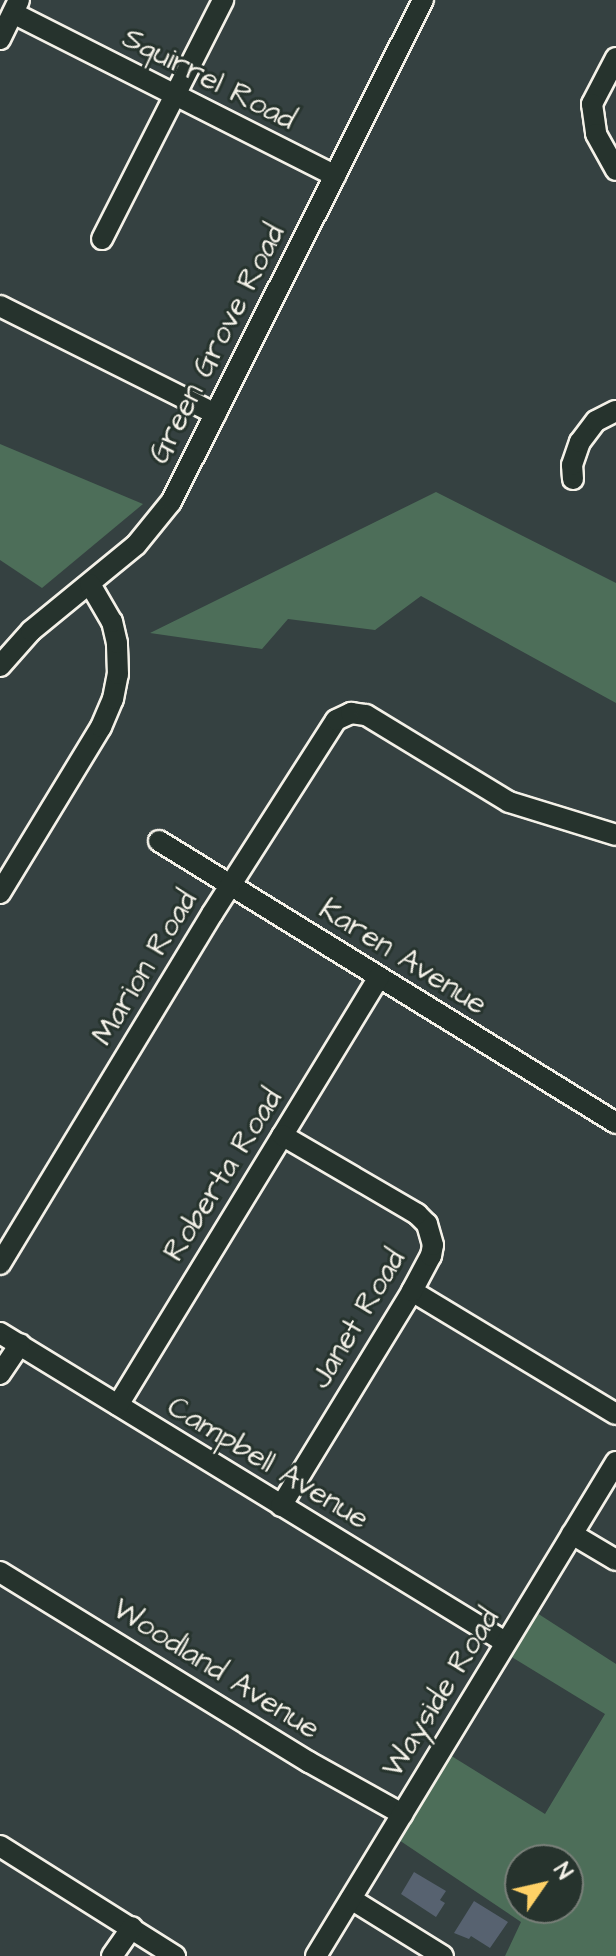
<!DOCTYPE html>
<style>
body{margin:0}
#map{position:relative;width:616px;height:1956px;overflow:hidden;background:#354141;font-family:"Architects Daughter",sans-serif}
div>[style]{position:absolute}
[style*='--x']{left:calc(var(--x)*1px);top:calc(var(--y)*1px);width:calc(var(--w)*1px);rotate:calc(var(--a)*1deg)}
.green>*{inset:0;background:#4d6e59}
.building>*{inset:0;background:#576270}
.roads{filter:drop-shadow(2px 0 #f4f1e8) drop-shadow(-2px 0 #f4f1e8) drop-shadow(0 2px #f4f1e8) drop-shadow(0 -2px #f4f1e8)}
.minor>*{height:20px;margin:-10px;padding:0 10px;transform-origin:10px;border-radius:10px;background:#26332d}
span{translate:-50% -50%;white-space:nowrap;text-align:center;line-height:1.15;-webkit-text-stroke:6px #26332d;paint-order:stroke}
.street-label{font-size:30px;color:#f4f1e8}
.north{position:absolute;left:504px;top:1844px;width:80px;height:80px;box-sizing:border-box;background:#26332d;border:2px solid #787f78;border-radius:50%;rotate:56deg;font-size:22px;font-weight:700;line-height:32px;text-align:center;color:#f4f1e8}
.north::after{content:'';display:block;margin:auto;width:28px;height:36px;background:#ffd166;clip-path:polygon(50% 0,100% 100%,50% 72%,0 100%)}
</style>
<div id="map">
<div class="green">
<div style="clip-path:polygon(0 444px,143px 504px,42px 588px,0 560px)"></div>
<div style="clip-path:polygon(436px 492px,616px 583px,616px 703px,421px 596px,375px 630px,288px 619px,262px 649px,150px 633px)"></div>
<div style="clip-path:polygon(evenodd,523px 1604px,616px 1664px,616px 1956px,505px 1956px,521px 1922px,387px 1832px,437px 1747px,545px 1814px,605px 1714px,497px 1648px,523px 1604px,520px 1860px,568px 1860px,568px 1908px,520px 1908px,520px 1860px)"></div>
</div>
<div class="building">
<div style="clip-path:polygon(414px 1872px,446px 1891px,440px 1900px,445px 1903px,436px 1917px,401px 1894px)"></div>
<div style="clip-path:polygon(474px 1901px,508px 1922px,490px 1948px,471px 1936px,469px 1939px,454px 1933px)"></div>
</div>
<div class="roads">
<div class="minor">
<div style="--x:13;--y:13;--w:361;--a:26.8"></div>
<div style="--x:0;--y:39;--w:43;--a:-64"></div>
<div style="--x:616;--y:58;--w:52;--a:117.6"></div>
<div style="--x:592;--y:104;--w:30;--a:82"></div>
<div style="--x:596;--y:134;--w:41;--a:60.9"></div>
<div style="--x:102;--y:239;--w:268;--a:-63.1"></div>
<div style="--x:0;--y:306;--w:241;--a:26.6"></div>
<div style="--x:573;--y:479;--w:14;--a:-94"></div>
<div style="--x:572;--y:465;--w:24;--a:-71"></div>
<div style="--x:580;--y:442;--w:26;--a:-53"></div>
<div style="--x:596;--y:421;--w:22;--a:-27"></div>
<div style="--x:0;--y:666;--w:47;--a:-48.5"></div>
<div style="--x:31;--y:631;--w:136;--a:-39.3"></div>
<div style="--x:136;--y:545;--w:55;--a:-50.9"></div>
<div style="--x:171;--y:502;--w:562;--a:-63.34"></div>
<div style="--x:159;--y:841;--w:537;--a:31.68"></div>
<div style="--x:0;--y:893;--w:194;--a:-58.7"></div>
<div style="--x:101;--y:727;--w:30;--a:-67"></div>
<div style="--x:113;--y:699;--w:25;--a:-79"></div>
<div style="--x:118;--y:674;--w:31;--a:-92"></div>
<div style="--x:117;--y:643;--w:22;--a:-103"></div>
<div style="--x:112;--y:622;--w:44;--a:-120.1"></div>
<div style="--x:0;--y:1264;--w:409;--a:-58.8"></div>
<div style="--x:212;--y:914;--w:230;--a:-57.4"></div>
<div style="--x:336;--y:720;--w:17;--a:-25"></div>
<div style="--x:351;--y:713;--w:15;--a:8"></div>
<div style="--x:366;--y:715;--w:167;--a:31.3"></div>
<div style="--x:509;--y:802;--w:112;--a:17.1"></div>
<div style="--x:412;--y:1291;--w:238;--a:31.1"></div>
<div style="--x:0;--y:1333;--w:592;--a:31.46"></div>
<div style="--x:0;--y:1374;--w:36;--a:-56"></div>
<div style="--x:118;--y:1405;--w:501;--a:-58.62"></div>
<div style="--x:281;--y:1506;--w:252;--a:-58.6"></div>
<div style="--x:412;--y:1291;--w:40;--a:-62"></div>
<div style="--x:431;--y:1256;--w:11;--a:-80"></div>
<div style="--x:433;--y:1245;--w:22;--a:-106"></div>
<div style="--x:427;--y:1224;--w:14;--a:-135"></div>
<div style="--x:417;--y:1214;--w:156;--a:-149.7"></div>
<div style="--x:572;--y:1534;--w:51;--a:30.6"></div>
<div style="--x:0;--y:1572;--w:363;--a:31.6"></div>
<div style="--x:309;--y:1762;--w:107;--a:29.2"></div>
<div style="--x:0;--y:1846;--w:207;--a:32.2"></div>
<div style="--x:351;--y:1899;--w:108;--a:31.8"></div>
<div style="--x:112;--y:1956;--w:35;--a:-55"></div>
<div style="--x:316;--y:1956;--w:578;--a:-58.73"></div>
</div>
</div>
<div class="street-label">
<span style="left:209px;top:79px;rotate:27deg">Squirrel Road</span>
<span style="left:217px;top:344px;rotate:-63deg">Green Grove Road</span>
<span style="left:403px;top:957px;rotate:32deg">Karen Avenue</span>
<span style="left:145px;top:968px;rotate:-59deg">Marion Road</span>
<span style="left:223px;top:1175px;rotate:-58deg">Roberta Road</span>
<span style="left:358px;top:1319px;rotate:-59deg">Janet Road</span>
<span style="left:268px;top:1463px;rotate:31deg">Campbell Avenue</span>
<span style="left:216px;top:1669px;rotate:32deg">Woodland Avenue</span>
<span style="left:441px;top:1693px;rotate:-58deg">Wayside Road</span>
</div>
<div class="north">N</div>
</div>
